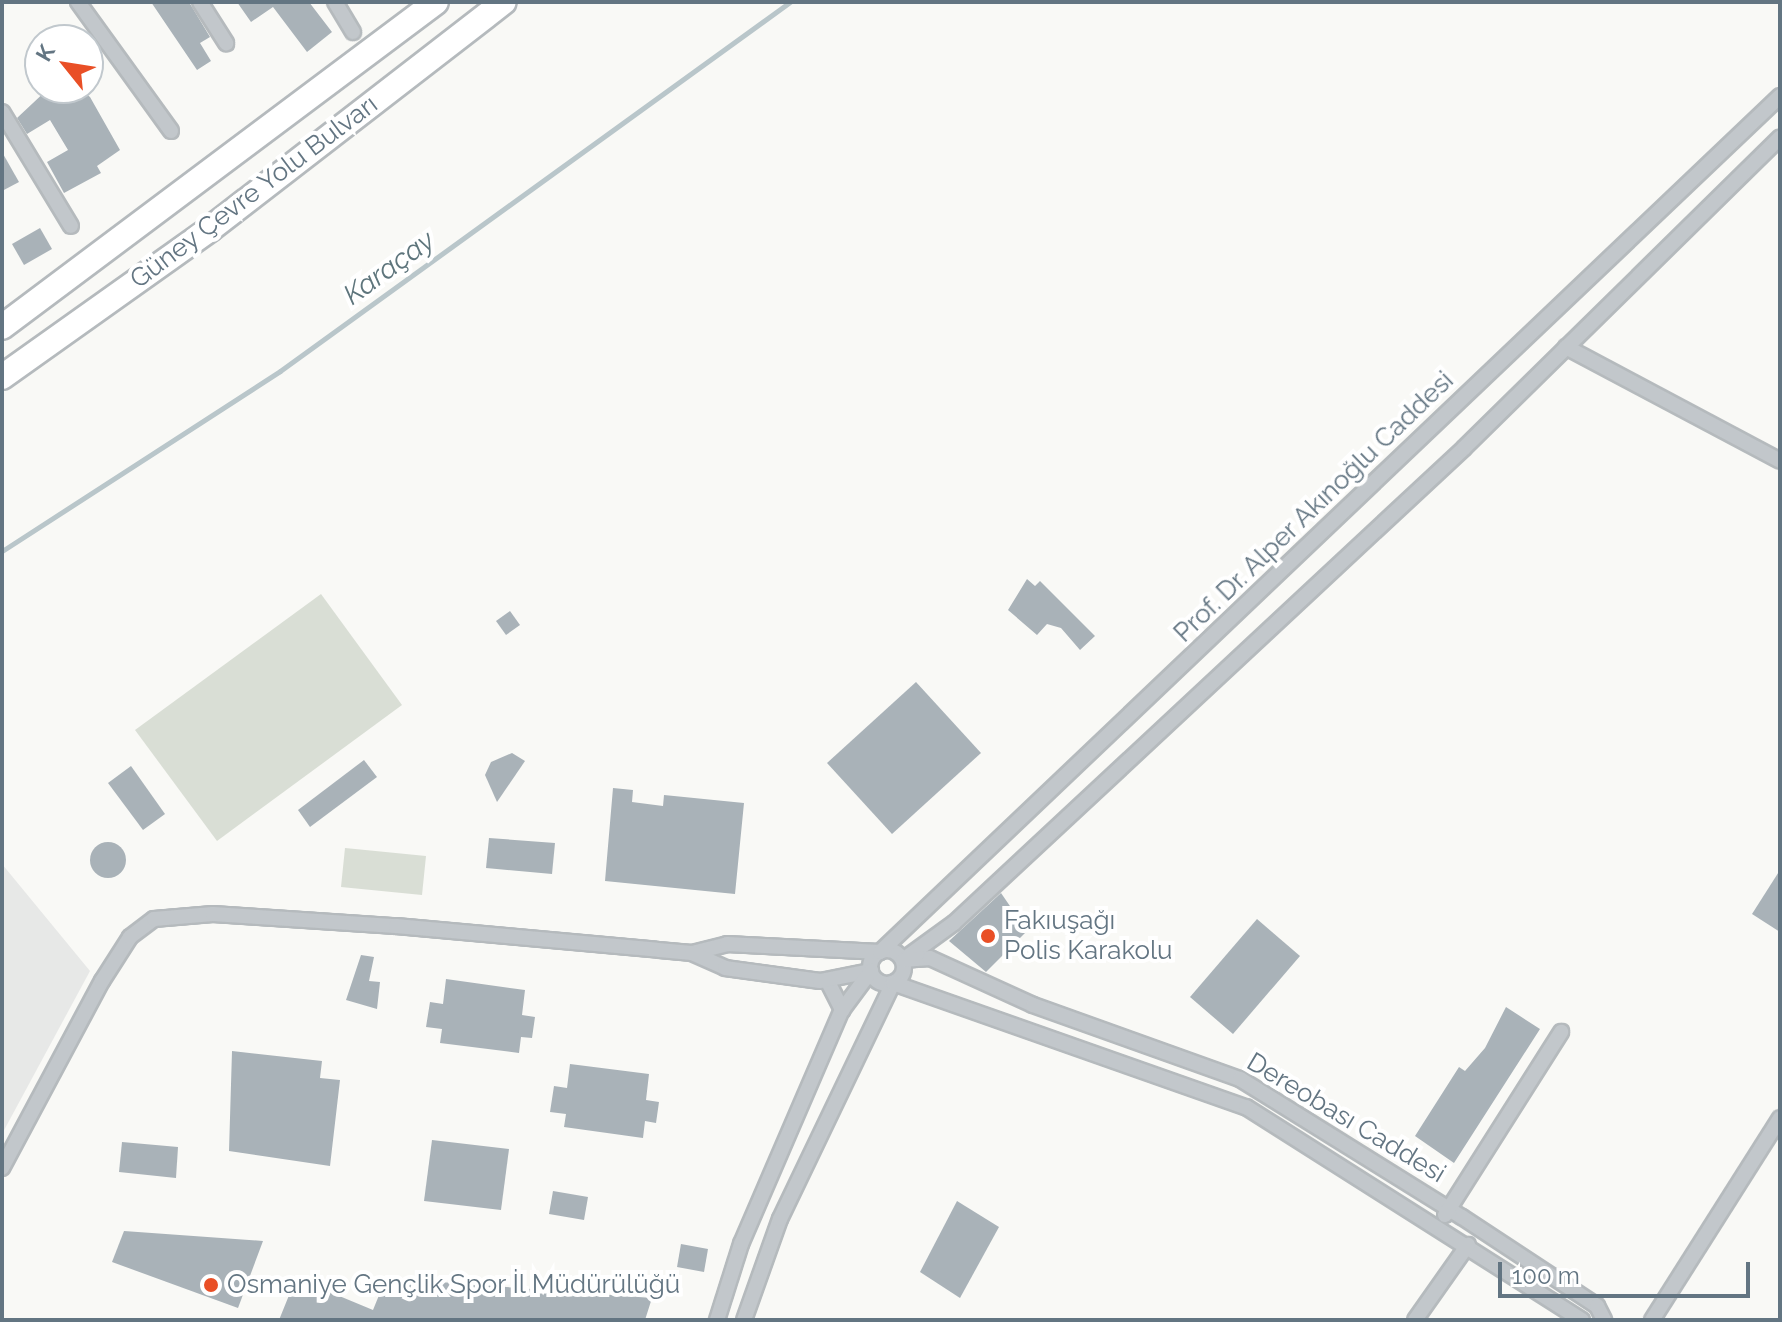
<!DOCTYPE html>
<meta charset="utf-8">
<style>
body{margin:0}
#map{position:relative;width:1782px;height:1322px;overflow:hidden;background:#f9f9f6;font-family:Raleway,sans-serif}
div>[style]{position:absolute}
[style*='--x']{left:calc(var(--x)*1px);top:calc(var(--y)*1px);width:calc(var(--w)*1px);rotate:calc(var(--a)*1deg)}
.built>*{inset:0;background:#e7e8e7}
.green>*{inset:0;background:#d9ded5}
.stream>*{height:5px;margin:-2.5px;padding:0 2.5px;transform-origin:2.5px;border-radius:2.5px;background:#b9c6ca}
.building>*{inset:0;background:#a9b2b8}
.round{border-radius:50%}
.roads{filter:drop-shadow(2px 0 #b5babd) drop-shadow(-2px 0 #b5babd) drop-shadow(0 2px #b5babd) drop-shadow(0 -2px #b5babd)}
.street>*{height:14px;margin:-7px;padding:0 7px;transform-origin:7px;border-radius:7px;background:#c2c7cb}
.street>.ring{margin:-7px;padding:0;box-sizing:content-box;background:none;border:14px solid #c2c7cb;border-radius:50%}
.highway>*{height:24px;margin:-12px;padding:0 12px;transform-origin:12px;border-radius:12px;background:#fff}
.dots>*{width:22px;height:22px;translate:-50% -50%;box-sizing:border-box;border:4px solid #fff;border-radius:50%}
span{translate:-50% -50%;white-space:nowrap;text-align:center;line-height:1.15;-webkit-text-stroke:8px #fff;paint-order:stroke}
.street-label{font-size:26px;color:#637582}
.poi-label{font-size:26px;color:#637582}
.left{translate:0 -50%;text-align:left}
.water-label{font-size:28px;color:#5e757c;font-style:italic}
.frame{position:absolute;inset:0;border:4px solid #637582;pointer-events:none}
.north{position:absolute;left:24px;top:24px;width:80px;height:80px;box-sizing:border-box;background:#fff;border:2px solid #c1c8cd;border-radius:50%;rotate:300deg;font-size:22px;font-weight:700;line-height:32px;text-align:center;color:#637582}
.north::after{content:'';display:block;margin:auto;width:28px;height:36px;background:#e94f26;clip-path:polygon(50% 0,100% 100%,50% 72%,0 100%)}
.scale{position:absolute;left:1498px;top:1262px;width:252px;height:36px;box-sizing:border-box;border:4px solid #637582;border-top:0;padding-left:10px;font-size:24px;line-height:28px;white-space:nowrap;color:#637582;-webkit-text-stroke:6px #fff;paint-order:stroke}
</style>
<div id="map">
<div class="built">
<div style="clip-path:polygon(2px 864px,90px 971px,2px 1134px)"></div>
</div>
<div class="green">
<div style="clip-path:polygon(321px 594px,402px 705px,217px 841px,135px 730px)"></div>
<div style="clip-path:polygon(345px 848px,426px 856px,422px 895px,341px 887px)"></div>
</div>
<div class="stream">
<div style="--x:2;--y:551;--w:331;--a:-32.9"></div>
<div style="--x:280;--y:371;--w:629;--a:-35.89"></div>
</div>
<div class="building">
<div style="clip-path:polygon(151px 2px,189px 2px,210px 37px,200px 43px,211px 61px,197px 70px)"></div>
<div style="clip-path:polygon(237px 2px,309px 2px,332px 32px,307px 52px,273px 7px,251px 22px)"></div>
<div style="clip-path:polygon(49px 88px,79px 88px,90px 97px,120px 150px,97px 166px,101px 173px,64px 193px,47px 162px,68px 150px,50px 120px,27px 134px,17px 118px)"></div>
<div style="clip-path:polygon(2px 152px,19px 182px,2px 191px)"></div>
<div style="clip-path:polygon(40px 228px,52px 249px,24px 265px,12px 244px)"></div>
<div style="clip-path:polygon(1027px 579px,1035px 586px,1040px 581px,1095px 636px,1080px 650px,1061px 628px,1047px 624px,1037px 635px,1008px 610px)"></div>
<div style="clip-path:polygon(510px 611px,520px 625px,506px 635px,496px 621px)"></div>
<div style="clip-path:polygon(916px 682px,981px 753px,892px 834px,827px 763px)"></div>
<div style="clip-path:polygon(512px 753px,525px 761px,497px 802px,485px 775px,491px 762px)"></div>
<div style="clip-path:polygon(364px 760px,377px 777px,310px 827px,298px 810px)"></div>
<div style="clip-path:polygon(131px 766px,165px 814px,143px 830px,108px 783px)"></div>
<div style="clip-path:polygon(613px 788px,633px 790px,632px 802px,663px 806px,664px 795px,744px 803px,735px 894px,605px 881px)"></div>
<div style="clip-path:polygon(489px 838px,555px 843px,552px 874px,486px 868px)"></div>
<div class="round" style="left:90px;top:842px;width:36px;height:36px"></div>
<div style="clip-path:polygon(1780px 870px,1780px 932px,1752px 914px)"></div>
<div style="clip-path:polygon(1001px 893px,1027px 931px,986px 972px,949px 941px)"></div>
<div style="clip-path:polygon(1257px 919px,1300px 956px,1233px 1034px,1190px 997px)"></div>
<div style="clip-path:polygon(361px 955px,374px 957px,369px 981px,380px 982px,377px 1009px,346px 1000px)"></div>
<div style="clip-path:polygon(446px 979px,525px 990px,522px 1015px,535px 1017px,532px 1038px,521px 1037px,519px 1053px,440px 1043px,442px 1029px,426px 1027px,430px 1002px,443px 1004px)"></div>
<div style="clip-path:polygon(1506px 1007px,1540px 1029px,1454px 1163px,1415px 1136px,1459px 1067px,1465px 1071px,1485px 1048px)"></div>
<div style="clip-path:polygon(232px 1051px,322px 1061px,320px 1078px,340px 1080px,330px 1166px,229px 1151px)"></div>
<div style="clip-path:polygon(570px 1064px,649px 1074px,646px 1100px,659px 1102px,656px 1123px,645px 1121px,643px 1138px,564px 1127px,566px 1114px,550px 1112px,554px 1086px,567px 1088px)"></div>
<div style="clip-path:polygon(432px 1140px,509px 1149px,501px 1210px,424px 1201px)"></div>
<div style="clip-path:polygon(122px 1142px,178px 1147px,176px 1178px,119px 1172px)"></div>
<div style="clip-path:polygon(553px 1191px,588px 1197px,584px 1220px,549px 1214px)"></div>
<div style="clip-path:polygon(957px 1201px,999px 1227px,960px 1298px,920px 1272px)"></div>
<div style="clip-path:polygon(124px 1231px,263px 1241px,238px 1308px,112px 1262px)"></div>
<div style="clip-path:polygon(681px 1244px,708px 1249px,704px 1272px,677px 1267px)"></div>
<div style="clip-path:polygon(296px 1278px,373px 1310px,386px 1278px,652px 1298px,645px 1320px,279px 1320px)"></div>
</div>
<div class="roads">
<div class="street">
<div style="--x:78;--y:2;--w:159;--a:54.2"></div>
<div style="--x:200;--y:2;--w:49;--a:57.6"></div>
<div style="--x:335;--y:2;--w:35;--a:59"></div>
<div style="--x:2;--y:112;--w:133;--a:58.8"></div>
<div style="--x:1566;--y:347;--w:242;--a:28"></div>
<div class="ring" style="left:870px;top:950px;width:20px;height:20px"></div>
<div style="--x:692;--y:953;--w:36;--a:-14"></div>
<div style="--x:727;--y:944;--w:153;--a:3"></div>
<div style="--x:880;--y:952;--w:1242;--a:-43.56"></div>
<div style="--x:903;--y:960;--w:63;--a:-36"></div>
<div style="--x:954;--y:923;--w:697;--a:-42.96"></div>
<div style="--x:1464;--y:448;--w:443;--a:-44.5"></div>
<div style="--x:903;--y:960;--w:27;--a:-4"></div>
<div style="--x:930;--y:958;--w:113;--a:24.5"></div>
<div style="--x:1033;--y:1005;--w:220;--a:19.7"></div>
<div style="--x:1240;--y:1079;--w:261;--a:31.9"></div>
<div style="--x:1462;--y:1217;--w:162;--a:33.4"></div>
<div style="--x:1597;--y:1306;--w:16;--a:63"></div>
<div style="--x:827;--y:980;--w:34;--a:63"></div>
<div style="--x:2;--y:1168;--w:212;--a:-61.9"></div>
<div style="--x:102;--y:981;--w:52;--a:-57.5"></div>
<div style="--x:130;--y:937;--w:30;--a:-37"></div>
<div style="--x:154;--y:919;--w:59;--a:-4.8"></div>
<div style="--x:213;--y:914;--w:183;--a:3.8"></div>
<div style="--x:396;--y:926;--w:297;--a:5.2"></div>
<div style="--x:692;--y:953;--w:36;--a:24"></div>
<div style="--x:725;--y:968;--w:96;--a:7.8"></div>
<div style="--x:820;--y:981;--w:52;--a:-11.1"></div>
<div style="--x:1445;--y:1215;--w:217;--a:-57.6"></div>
<div style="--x:717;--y:1320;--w:80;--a:-72.5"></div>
<div style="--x:741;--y:1244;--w:255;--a:-66.7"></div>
<div style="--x:842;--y:1010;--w:49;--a:-53.4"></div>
<div style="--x:744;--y:1320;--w:107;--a:-70.4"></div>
<div style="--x:780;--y:1219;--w:262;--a:-64.4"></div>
<div style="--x:893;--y:983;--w:374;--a:19.4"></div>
<div style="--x:1246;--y:1107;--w:398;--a:32.4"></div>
<div style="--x:1415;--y:1320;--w:92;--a:-54.8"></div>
<div style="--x:1652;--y:1320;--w:239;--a:-57.6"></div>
</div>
<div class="highway">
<div style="--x:2;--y:327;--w:542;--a:-36.83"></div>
<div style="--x:2;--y:377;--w:255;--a:-35.4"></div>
<div style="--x:210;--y:229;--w:371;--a:-37.7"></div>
</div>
</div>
<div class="dots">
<div style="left:988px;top:936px;background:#e94f26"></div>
<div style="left:211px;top:1285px;background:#e94f26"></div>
</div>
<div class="street-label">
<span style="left:254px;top:192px;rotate:-37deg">Güney Çevre Yolu Bulvarı</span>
<span style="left:1314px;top:507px;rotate:-44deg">Prof. Dr. Alper Akınoğlu Caddesi</span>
<span style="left:1346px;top:1118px;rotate:31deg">Dereobası Caddesi</span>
</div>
<div class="poi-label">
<span class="left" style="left:1004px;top:936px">Fakıuşağı<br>Polis Karakolu</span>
<span class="left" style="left:227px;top:1285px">Osmaniye Gençlik Spor İl Müdürülüğü</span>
</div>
<div class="water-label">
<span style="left:389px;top:268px;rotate:-36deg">Karaçay</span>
</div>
<div class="frame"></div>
<div class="north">K</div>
<div class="scale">100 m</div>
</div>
